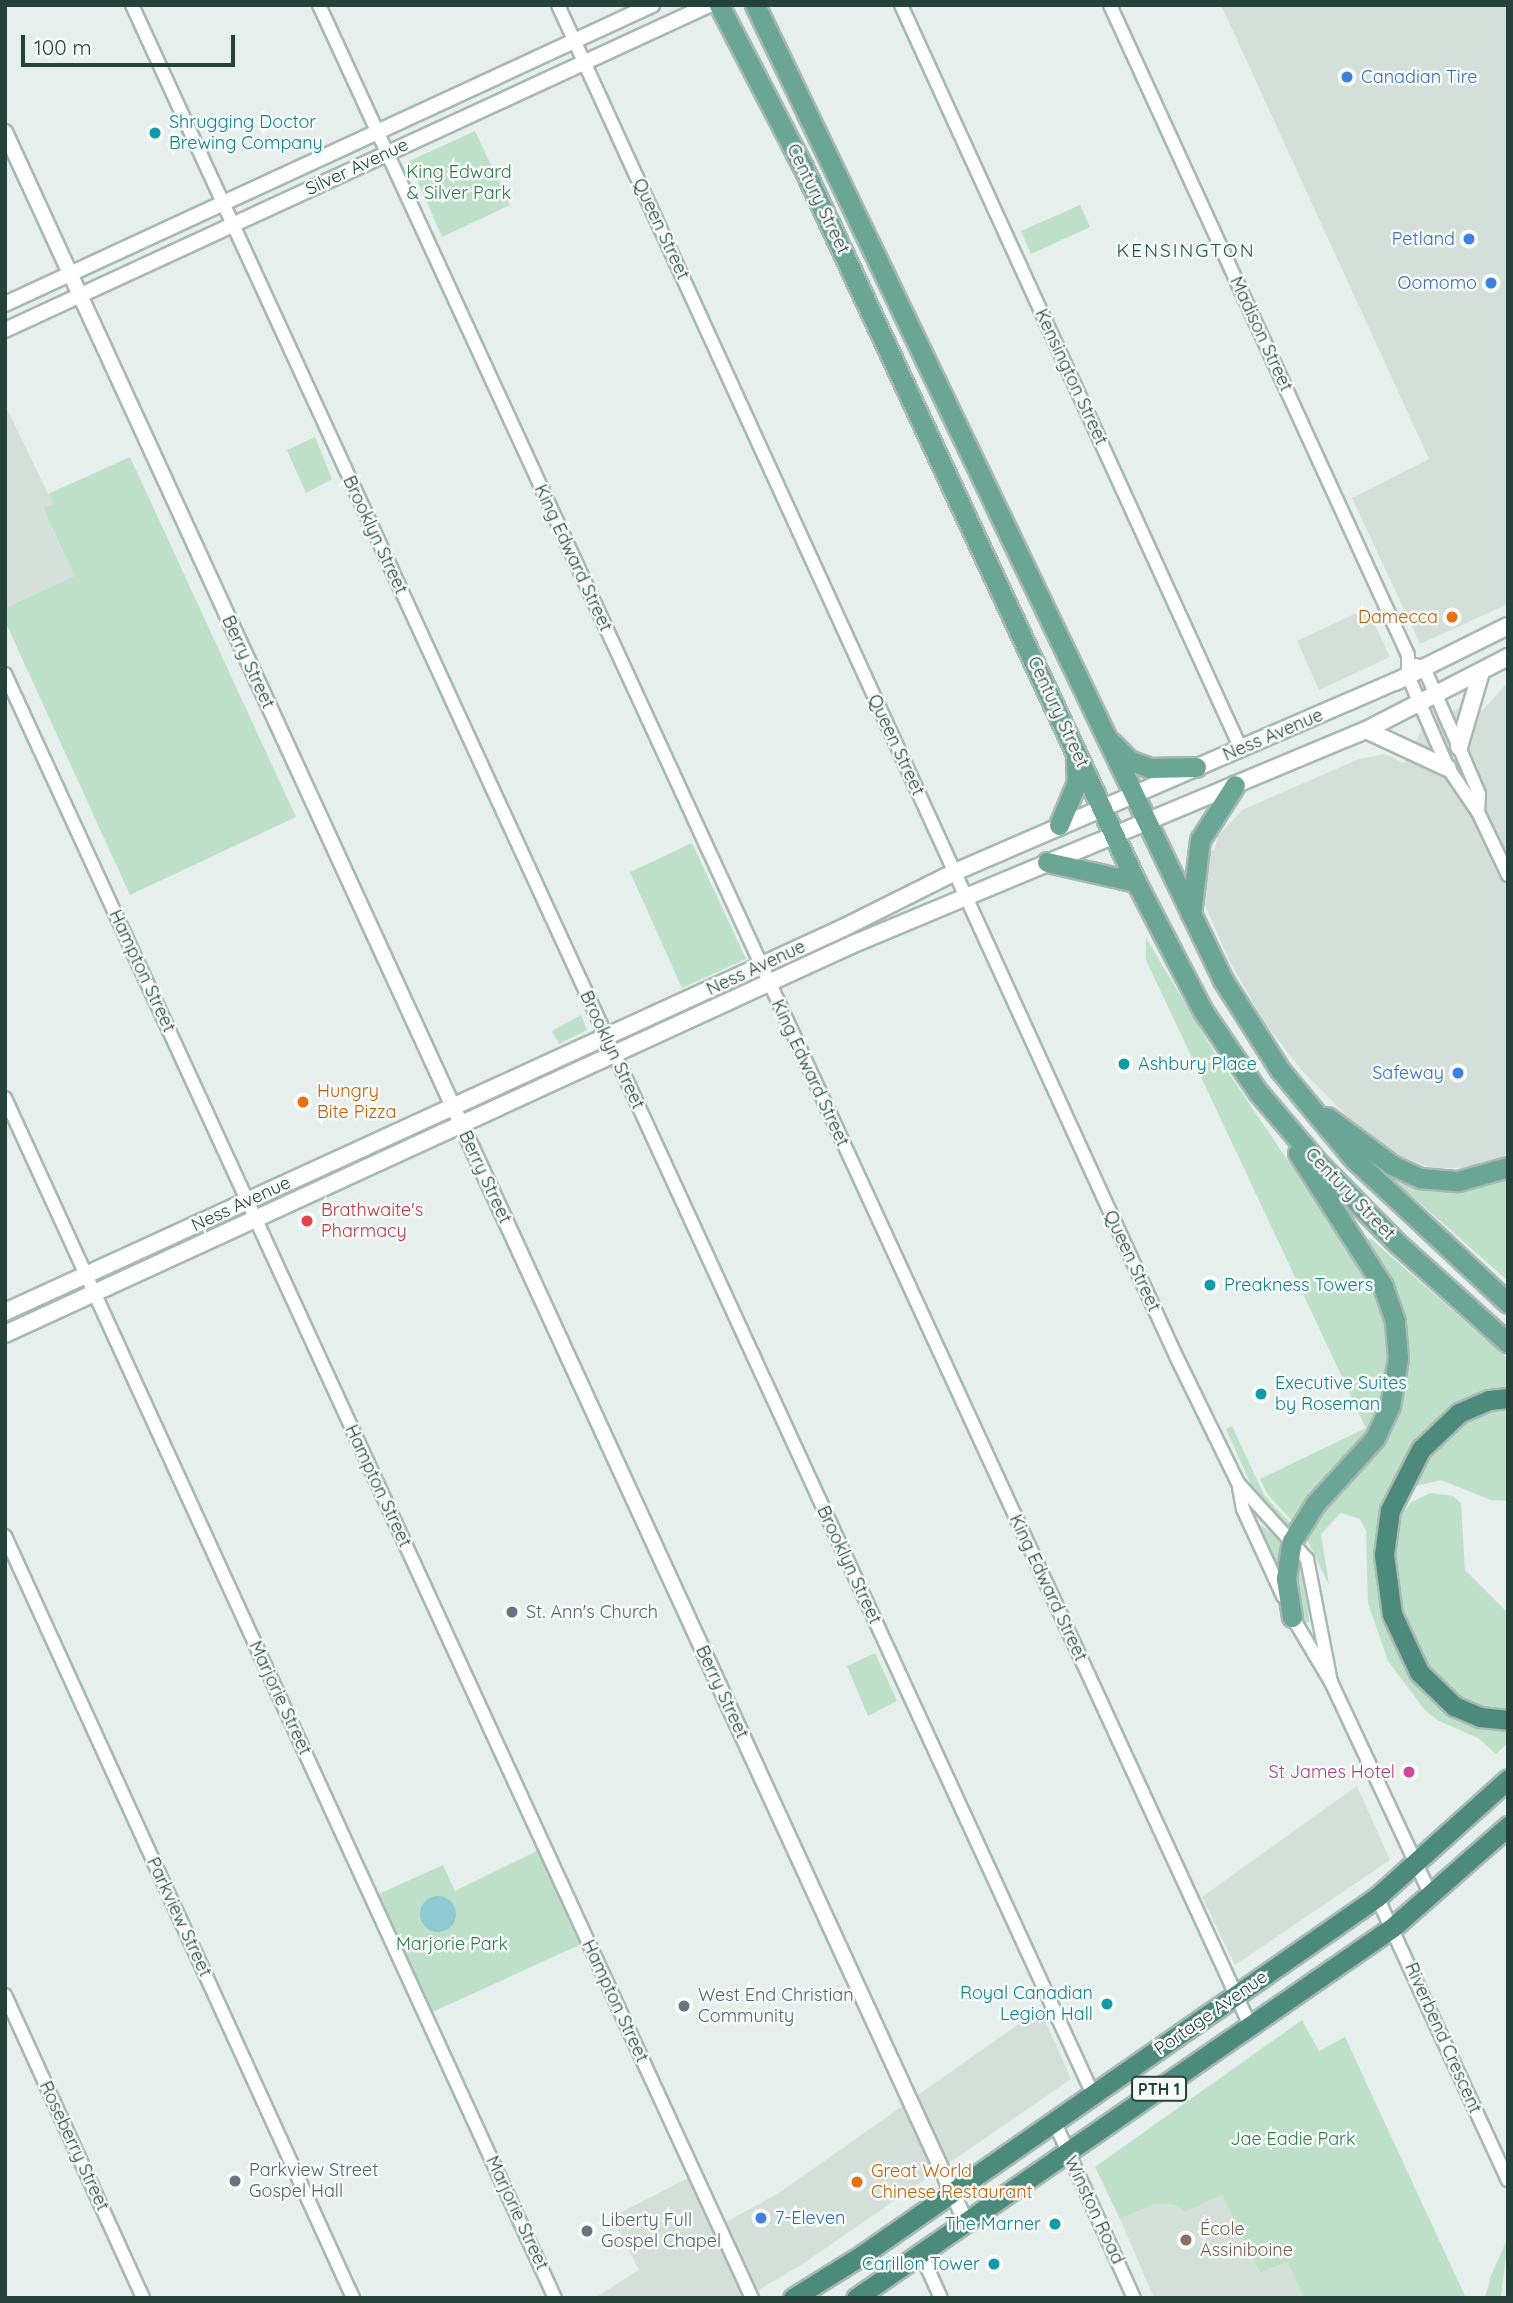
<!DOCTYPE html>
<meta charset="utf-8">
<style>
body{margin:0}
#map{position:relative;width:1513px;height:2303px;overflow:hidden;background:#e6efeb;font-family:Quicksand,sans-serif}
div>[style]{position:absolute}
[style*='--x']{left:calc(var(--x)*1px);top:calc(var(--y)*1px);width:calc(var(--w)*1px);rotate:calc(var(--a)*1deg)}
.built>*{inset:0;background:#d4dfda}
.green>*{inset:0;background:#bfe0c8}
.water>*{inset:0;background:#8ec9d4}
.round{border-radius:50%}
.roads{filter:drop-shadow(2px 0 #a8b8b2) drop-shadow(-2px 0 #a8b8b2) drop-shadow(0 2px #a8b8b2) drop-shadow(0 -2px #a8b8b2)}
.minor>*{height:12px;margin:-6px;padding:0 6px;transform-origin:6px;border-radius:6px;background:#fff}
.tertiary>*{height:14px;margin:-7px;padding:0 7px;transform-origin:7px;border-radius:7px;background:#fff}
.secondary>*{height:16px;margin:-8px;padding:0 8px;transform-origin:8px;border-radius:8px;background:#fff}
.primary>*{height:19px;margin:-9.5px;padding:0 9.5px;transform-origin:9.5px;border-radius:9.5px;background:#6aa596}
.trunk>*{height:19px;margin:-9.5px;padding:0 9.5px;transform-origin:9.5px;border-radius:9.5px;background:#4c8a7c}
.dots>*{width:19px;height:19px;translate:-50% -50%;box-sizing:border-box;border:4px solid #f7fbf9;border-radius:50%}
span{translate:-50% -50%;white-space:nowrap;text-align:center;line-height:1.15;-webkit-text-stroke:5px #f7fbf9;paint-order:stroke}
.shield-label span{padding:2px 5px;background:#f7fbf9;border:2px solid;border-radius:5px;-webkit-text-stroke-width:0}
.shield-label{font-size:16px;color:#24423a;font-weight:700}
.shop-label{font-size:18px;color:#366cbe}
.left{translate:0 -50%;text-align:left}
.right{translate:-100% -50%;text-align:right}
.culture-label{font-size:18px;color:#0d838f}
.street-label{font-size:18px;color:#24423a}
.park-label{font-size:18px;color:#2d7a4b}
.food-label{font-size:18px;color:#c56008}
.health-label{font-size:18px;color:#be3a42}
.worship-label{font-size:18px;color:#5b616d}
.hotel-label{font-size:18px;color:#b23c85}
.education-label{font-size:18px;color:#785e54}
.neighbourhood-label{font-size:19px;color:#1f5548;letter-spacing:2px}
.frame{position:absolute;inset:0;border:7px solid #24423a;pointer-events:none}
.scale{position:absolute;left:21px;top:35px;width:214px;height:32px;box-sizing:border-box;border:4px solid #24423a;border-top:0;padding-left:9px;font-size:21px;line-height:24px;white-space:nowrap;color:#24423a;-webkit-text-stroke:5px #f7fbf9;paint-order:stroke}
</style>
<div id="map">
<div class="built">
<div style="clip-path:polygon(1221px 5px,1508px 5px,1508px 604px,1420px 644px,1352px 498px,1429px 459px)"></div>
<div style="clip-path:polygon(5px 405px,53px 504px,43px 509px,74px 576px,5px 608px)"></div>
<div style="clip-path:polygon(1367px 608px,1390px 657px,1319px 690px,1297px 641px)"></div>
<div style="clip-path:polygon(1508px 682px,1508px 1155px,1476px 1167px,1434px 1169px,1403px 1157px,1355px 1124px,1304px 1073px,1264px 1022px,1228px 958px,1205px 905px,1201px 875px,1206px 849px,1214px 851px,1218px 836px,1242px 810px,1359px 759px,1385px 754px,1404px 763px,1424px 725px,1461px 707px,1482px 711px)"></div>
<div style="clip-path:polygon(1357px 1786px,1390px 1860px,1235px 1965px,1202px 1897px)"></div>
<div style="clip-path:polygon(1040px 2009px,1071px 2079px,801px 2265px,745px 2298px,595px 2298px,639px 2270px,612px 2217px,690px 2177px,715px 2228px,779px 2193px)"></div>
<div style="clip-path:polygon(1222px 2195px,1260px 2273px,1287px 2262px,1304px 2298px,1154px 2298px,1120px 2219px,1155px 2204px,1175px 2205px,1186px 2211px)"></div>
</div>
<div class="green">
<div style="clip-path:polygon(475px 131px,510px 205px,442px 237px,409px 161px)"></div>
<div style="clip-path:polygon(1080px 205px,1090px 227px,1031px 254px,1021px 231px)"></div>
<div style="clip-path:polygon(315px 437px,332px 479px,306px 493px,287px 450px)"></div>
<div style="clip-path:polygon(130px 457px,296px 817px,130px 895px,5px 621px,5px 608px,74px 576px,43px 508px,53px 504px,48px 494px)"></div>
<div style="clip-path:polygon(692px 843px,746px 959px,682px 988px,630px 872px)"></div>
<div style="clip-path:polygon(1146px 938px,1213px 1050px,1384px 1303px,1392px 1353px,1378px 1420px,1293px 1522px,1268px 1495px,1260px 1479px,1366px 1428px,1146px 960px)"></div>
<div style="clip-path:polygon(581px 1015px,587px 1030px,559px 1044px,552px 1031px)"></div>
<div style="clip-path:polygon(1386px 1173px,1471px 1187px,1508px 1174px,1508px 1281px)"></div>
<div style="clip-path:polygon(1370px 1238px,1508px 1359px,1508px 1391px,1442px 1414px,1408px 1455px,1396px 1478px,1387px 1624px,1411px 1673px,1508px 1727px,1508px 1743px,1496px 1754px,1478px 1738px,1437px 1720px,1424px 1709px,1388px 1661px,1368px 1603px,1366px 1531px,1360px 1519px,1341px 1513px,1321px 1534px,1329px 1585px,1304px 1533px,1373px 1452px,1403px 1381px,1364px 1242px)"></div>
<div style="clip-path:polygon(1508px 1405px,1508px 1501px,1491px 1500px,1441px 1480px,1408px 1488px,1433px 1443px,1471px 1413px)"></div>
<div style="clip-path:polygon(1232px 1426px,1264px 1495px,1292px 1525px,1289px 1528px,1256px 1496px,1226px 1429px)"></div>
<div style="clip-path:polygon(1430px 1493px,1453px 1496px,1461px 1503px,1465px 1570px,1508px 1613px,1508px 1713px,1469px 1705px,1434px 1679px,1405px 1631px,1392px 1576px,1396px 1523px,1410px 1503px)"></div>
<div style="clip-path:polygon(1257px 1522px,1281px 1541px,1277px 1572px,1257px 1523px)"></div>
<div style="clip-path:polygon(1299px 1559px,1306px 1579px,1309px 1622px,1305px 1623px,1294px 1583px)"></div>
<div style="clip-path:polygon(875px 1653px,897px 1701px,868px 1716px,847px 1666px)"></div>
<div style="clip-path:polygon(545px 1847px,588px 1941px,426px 2015px,372px 1897px,443px 1865px,455px 1891px)"></div>
<div style="clip-path:polygon(1302px 2020px,1319px 2051px,1345px 2037px,1466px 2298px,1304px 2298px,1287px 2262px,1260px 2273px,1222px 2195px,1185px 2212px,1175px 2205px,1155px 2204px,1120px 2219px,1095px 2167px)"></div>
<div style="clip-path:polygon(1508px 2237px,1501px 2298px,1485px 2298px,1491px 2276px)"></div>
</div>
<div class="water">
<div class="round" style="left:420px;top:1896px;width:36px;height:36px"></div>
</div>
<div class="roads">
<div class="minor">
<div style="--x:132;--y:5;--w:2299;--a:65.3"></div>
<div style="--x:319;--y:5;--w:2224;--a:65.26"></div>
<div style="--x:558;--y:5;--w:1486;--a:65.42"></div>
<div style="--x:1176;--y:1356;--w:141;--a:64"></div>
<div style="--x:1238;--y:1483;--w:103;--a:47.8"></div>
<div style="--x:1307;--y:1559;--w:125;--a:79"></div>
<div style="--x:901;--y:5;--w:818;--a:65.44"></div>
<div style="--x:1110;--y:5;--w:715;--a:65.37"></div>
<div style="--x:1408;--y:655;--w:21;--a:90"></div>
<div style="--x:1408;--y:676;--w:100;--a:66.5"></div>
<div style="--x:1448;--y:768;--w:53;--a:55.7"></div>
<div style="--x:1478;--y:812;--w:70;--a:64.5"></div>
<div style="--x:1416;--y:665;--w:9;--a:21"></div>
<div style="--x:1424;--y:668;--w:86;--a:66.1"></div>
<div style="--x:1459;--y:747;--w:51;--a:66.9"></div>
<div style="--x:1479;--y:794;--w:18;--a:93"></div>
<div style="--x:5;--y:674;--w:1788;--a:65.3"></div>
<div style="--x:5;--y:1098;--w:1320;--a:65.38"></div>
<div style="--x:1239;--y:1487;--w:22;--a:80"></div>
<div style="--x:1243;--y:1509;--w:96;--a:65.3"></div>
<div style="--x:5;--y:1536;--w:838;--a:65.45"></div>
<div style="--x:1290;--y:1613;--w:80;--a:59.3"></div>
<div style="--x:1331;--y:1682;--w:238;--a:64.9"></div>
<div style="--x:1377;--y:1897;--w:312;--a:65.2"></div>
<div style="--x:5;--y:1995;--w:333;--a:65.5"></div>
<div style="--x:1054;--y:2121;--w:194;--a:65.7"></div>
<div style="--x:921;--y:2254;--w:48;--a:65.6"></div>
</div>
<div class="tertiary">
<div style="--x:5;--y:132;--w:2300;--a:65.31"></div>
<div style="--x:5;--y:304;--w:713;--a:-24.8"></div>
<div style="--x:5;--y:330;--w:775;--a:-24.78"></div>
</div>
<div class="secondary">
<div style="--x:1366;--y:730;--w:90;--a:24.9"></div>
<div style="--x:1459;--y:747;--w:78;--a:-73.7"></div>
<div style="--x:5;--y:1312;--w:922;--a:-24.62"></div>
<div style="--x:843;--y:928;--w:125;--a:-26.6"></div>
<div style="--x:955;--y:872;--w:479;--a:-23.4"></div>
<div style="--x:1395;--y:682;--w:126;--a:-26.4"></div>
<div style="--x:5;--y:1334;--w:931;--a:-24.69"></div>
<div style="--x:851;--y:945;--w:558;--a:-22.66"></div>
<div style="--x:1366;--y:730;--w:160;--a:-27.2"></div>
</div>
<div class="primary">
<div style="--x:719;--y:5;--w:182;--a:62.6"></div>
<div style="--x:803;--y:167;--w:789;--a:65.03"></div>
<div style="--x:1136;--y:882;--w:145;--a:62.6"></div>
<div style="--x:1203;--y:1011;--w:98;--a:55.8"></div>
<div style="--x:1258;--y:1092;--w:94;--a:49.7"></div>
<div style="--x:1319;--y:1164;--w:111;--a:45.4"></div>
<div style="--x:1397;--y:1243;--w:149;--a:42"></div>
<div style="--x:755;--y:5;--w:1082;--a:64.36"></div>
<div style="--x:1223;--y:980;--w:107;--a:57.7"></div>
<div style="--x:1280;--y:1070;--w:116;--a:50.3"></div>
<div style="--x:1354;--y:1159;--w:211;--a:43.1"></div>
<div style="--x:1111;--y:742;--w:25;--a:45"></div>
<div style="--x:1129;--y:760;--w:22;--a:21"></div>
<div style="--x:1150;--y:768;--w:46;--a:-1.2"></div>
<div style="--x:1059;--y:825;--w:47;--a:-67.3"></div>
<div style="--x:1077;--y:782;--w:22;--a:-93"></div>
<div style="--x:1047;--y:862;--w:91;--a:12.7"></div>
<div style="--x:1191;--y:914;--w:75;--a:-83.1"></div>
<div style="--x:1200;--y:840;--w:65;--a:-57.5"></div>
<div style="--x:1327;--y:1117;--w:81;--a:36.4"></div>
<div style="--x:1392;--y:1165;--w:31;--a:25"></div>
<div style="--x:1420;--y:1178;--w:38;--a:5"></div>
<div style="--x:1458;--y:1181;--w:52;--a:-15.6"></div>
<div style="--x:1292;--y:1617;--w:39;--a:-99"></div>
<div style="--x:1286;--y:1578;--w:37;--a:-81"></div>
<div style="--x:1292;--y:1541;--w:44;--a:-58.1"></div>
<div style="--x:1315;--y:1504;--w:89;--a:-47.7"></div>
<div style="--x:1375;--y:1438;--w:35;--a:-65"></div>
<div style="--x:1390;--y:1406;--w:49;--a:-80.5"></div>
<div style="--x:1398;--y:1358;--w:37;--a:-95"></div>
<div style="--x:1395;--y:1321;--w:37;--a:-109"></div>
<div style="--x:1383;--y:1286;--w:158;--a:-122.6"></div>
</div>
<div class="trunk">
<div style="--x:1508;--y:1398;--w:19;--a:174"></div>
<div style="--x:1489;--y:1400;--w:33;--a:157"></div>
<div style="--x:1459;--y:1413;--w:52;--a:136.5"></div>
<div style="--x:1421;--y:1449;--w:68;--a:116.9"></div>
<div style="--x:1390;--y:1510;--w:45;--a:97.6"></div>
<div style="--x:1384;--y:1555;--w:60;--a:82.3"></div>
<div style="--x:1392;--y:1614;--w:64;--a:65"></div>
<div style="--x:1419;--y:1672;--w:49;--a:44.2"></div>
<div style="--x:1454;--y:1706;--w:28;--a:23"></div>
<div style="--x:1480;--y:1717;--w:28;--a:6"></div>
<div style="--x:793;--y:2298;--w:81;--a:-31.9"></div>
<div style="--x:862;--y:2255;--w:627;--a:-34.8"></div>
<div style="--x:1377;--y:1897;--w:176;--a:-42"></div>
<div style="--x:856;--y:2298;--w:653;--a:-34.64"></div>
<div style="--x:1393;--y:1927;--w:153;--a:-41.3"></div>
</div>
</div>
<div class="dots">
<div style="left:1347px;top:77px;background:#3f7fe0"></div>
<div style="left:155px;top:133px;background:#0f9aa8"></div>
<div style="left:1469px;top:239px;background:#3f7fe0"></div>
<div style="left:1491px;top:283px;background:#3f7fe0"></div>
<div style="left:1452px;top:617px;background:#e8710a"></div>
<div style="left:1124px;top:1064px;background:#0f9aa8"></div>
<div style="left:1458px;top:1073px;background:#3f7fe0"></div>
<div style="left:303px;top:1102px;background:#e8710a"></div>
<div style="left:307px;top:1221px;background:#e0444e"></div>
<div style="left:1210px;top:1285px;background:#0f9aa8"></div>
<div style="left:1261px;top:1394px;background:#0f9aa8"></div>
<div style="left:512px;top:1612px;background:#6b7280"></div>
<div style="left:1409px;top:1772px;background:#d1479c"></div>
<div style="left:1107px;top:2004px;background:#0f9aa8"></div>
<div style="left:684px;top:2006px;background:#6b7280"></div>
<div style="left:235px;top:2181px;background:#6b7280"></div>
<div style="left:857px;top:2182px;background:#e8710a"></div>
<div style="left:761px;top:2218px;background:#3f7fe0"></div>
<div style="left:1055px;top:2224px;background:#0f9aa8"></div>
<div style="left:587px;top:2231px;background:#6b7280"></div>
<div style="left:1186px;top:2240px;background:#8d6e63"></div>
<div style="left:994px;top:2264px;background:#0f9aa8"></div>
</div>
<div class="shield-label">
<span style="left:1159px;top:2089px">PTH 1</span>
</div>
<div class="shop-label">
<span class="left" style="left:1361px;top:77px">Canadian Tire</span>
<span class="right" style="left:1455px;top:239px">Petland</span>
<span class="right" style="left:1477px;top:283px">Oomomo</span>
<span class="right" style="left:1444px;top:1073px">Safeway</span>
<span class="left" style="left:775px;top:2218px">7-Eleven</span>
</div>
<div class="culture-label">
<span class="left" style="left:169px;top:133px">Shrugging Doctor<br>Brewing Company</span>
<span class="left" style="left:1138px;top:1064px">Ashbury Place</span>
<span class="left" style="left:1224px;top:1285px">Preakness Towers</span>
<span class="left" style="left:1275px;top:1394px">Executive Suites<br>by Roseman</span>
<span class="right" style="left:1093px;top:2004px">Royal Canadian<br>Legion Hall</span>
<span class="right" style="left:1041px;top:2224px">The Marner</span>
<span class="right" style="left:980px;top:2264px">Carillon Tower</span>
</div>
<div class="street-label">
<span style="left:357px;top:167px;rotate:-25deg">Silver Avenue</span>
<span style="left:818px;top:199px;rotate:64deg">Century Street</span>
<span style="left:661px;top:229px;rotate:65deg">Queen Street</span>
<span style="left:1261px;top:334px;rotate:65deg">Madison Street</span>
<span style="left:1071px;top:377px;rotate:65deg">Kensington Street</span>
<span style="left:375px;top:535px;rotate:65deg">Brooklyn Street</span>
<span style="left:573px;top:558px;rotate:65deg">King Edward Street</span>
<span style="left:248px;top:662px;rotate:65deg">Berry Street</span>
<span style="left:1058px;top:712px;rotate:65deg">Century Street</span>
<span style="left:1273px;top:735px;rotate:-23deg">Ness Avenue</span>
<span style="left:896px;top:745px;rotate:65deg">Queen Street</span>
<span style="left:756px;top:968px;rotate:-25deg">Ness Avenue</span>
<span style="left:142px;top:971px;rotate:65deg">Hampton Street</span>
<span style="left:612px;top:1050px;rotate:65deg">Brooklyn Street</span>
<span style="left:810px;top:1073px;rotate:65deg">King Edward Street</span>
<span style="left:485px;top:1177px;rotate:65deg">Berry Street</span>
<span style="left:1350px;top:1194px;rotate:46deg">Century Street</span>
<span style="left:241px;top:1204px;rotate:-25deg">Ness Avenue</span>
<span style="left:1132px;top:1261px;rotate:65deg">Queen Street</span>
<span style="left:378px;top:1486px;rotate:65deg">Hampton Street</span>
<span style="left:849px;top:1565px;rotate:65deg">Brooklyn Street</span>
<span style="left:1048px;top:1588px;rotate:65deg">King Edward Street</span>
<span style="left:722px;top:1692px;rotate:65deg">Berry Street</span>
<span style="left:280px;top:1698px;rotate:65deg">Marjorie Street</span>
<span style="left:179px;top:1917px;rotate:65deg">Parkview Street</span>
<span style="left:615px;top:2001px;rotate:65deg">Hampton Street</span>
<span style="left:1211px;top:2013px;rotate:-35deg">Portage Avenue</span>
<span style="left:1443px;top:2038px;rotate:66deg">Riverbend Crescent</span>
<span style="left:74px;top:2146px;rotate:65deg">Roseberry Street</span>
<span style="left:1094px;top:2210px;rotate:65deg">Winston Road</span>
<span style="left:517px;top:2213px;rotate:65deg">Marjorie Street</span>
</div>
<div class="park-label">
<span style="left:459px;top:183px">King Edward<br>&amp; Silver Park</span>
<span style="left:452px;top:1944px">Marjorie Park</span>
<span style="left:1293px;top:2139px">Jae Eadie Park</span>
</div>
<div class="food-label">
<span class="right" style="left:1438px;top:617px">Damecca</span>
<span class="left" style="left:317px;top:1102px">Hungry<br>Bite Pizza</span>
<span class="left" style="left:871px;top:2182px">Great World<br>Chinese Restaurant</span>
</div>
<div class="health-label">
<span class="left" style="left:321px;top:1221px">Brathwaite's<br>Pharmacy</span>
</div>
<div class="worship-label">
<span class="left" style="left:526px;top:1612px">St. Ann's Church</span>
<span class="left" style="left:698px;top:2006px">West End Christian<br>Community</span>
<span class="left" style="left:249px;top:2181px">Parkview Street<br>Gospel Hall</span>
<span class="left" style="left:601px;top:2231px">Liberty Full<br>Gospel Chapel</span>
</div>
<div class="hotel-label">
<span class="right" style="left:1395px;top:1772px">St James Hotel</span>
</div>
<div class="education-label">
<span class="left" style="left:1200px;top:2240px">École<br>Assiniboine</span>
</div>
<div class="neighbourhood-label">
<span style="left:1186px;top:251px">KENSINGTON</span>
</div>
<div class="frame"></div>
<div class="scale">100 m</div>
</div>
